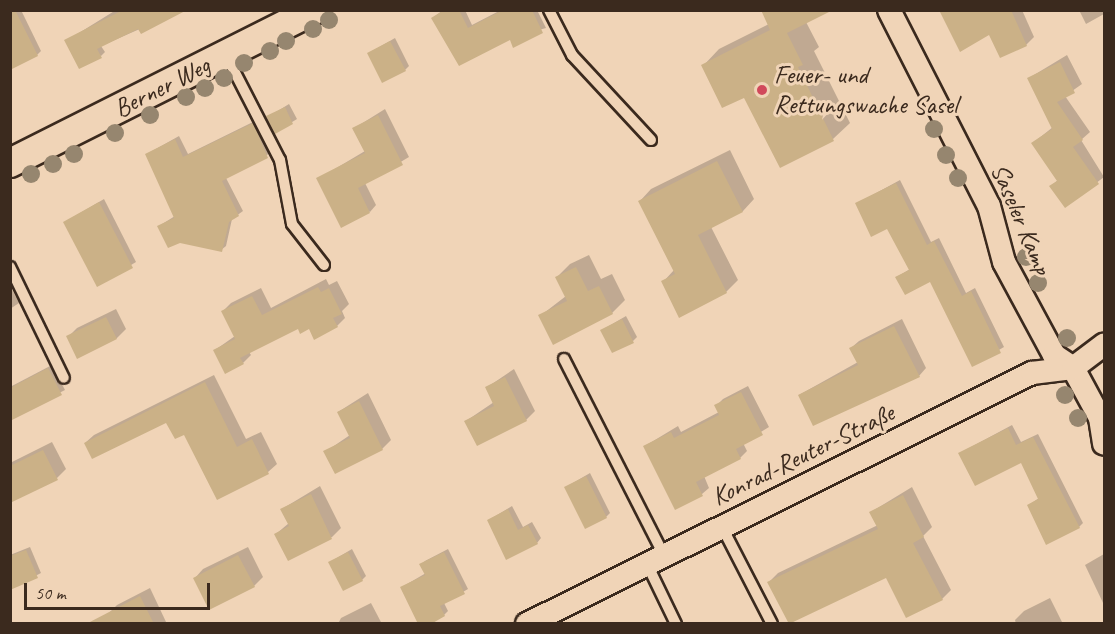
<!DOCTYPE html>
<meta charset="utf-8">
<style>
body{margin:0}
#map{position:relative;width:1115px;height:634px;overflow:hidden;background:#f0d4b7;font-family:Caveat,sans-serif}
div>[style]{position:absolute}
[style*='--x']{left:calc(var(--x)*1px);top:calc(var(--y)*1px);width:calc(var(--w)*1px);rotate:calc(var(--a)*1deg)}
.shadow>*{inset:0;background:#0003}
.building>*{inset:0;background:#cbb187}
.roads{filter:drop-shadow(2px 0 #3b2a1e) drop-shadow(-2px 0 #3b2a1e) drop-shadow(0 2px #3b2a1e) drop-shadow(0 -2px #3b2a1e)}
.service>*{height:10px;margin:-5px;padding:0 5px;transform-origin:5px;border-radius:5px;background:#f0d4b7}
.minor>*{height:22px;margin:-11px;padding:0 11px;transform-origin:11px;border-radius:11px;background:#f0d4b7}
.tertiary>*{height:28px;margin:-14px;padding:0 14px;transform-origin:14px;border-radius:14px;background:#f0d4b7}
.trees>*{width:18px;height:18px;margin:-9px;border-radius:50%;background:#96866f}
.dots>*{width:16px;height:16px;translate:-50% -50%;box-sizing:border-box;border:3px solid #f0d4b7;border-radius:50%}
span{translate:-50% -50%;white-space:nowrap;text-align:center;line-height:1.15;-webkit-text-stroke:6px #f0d4b7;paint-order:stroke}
.poi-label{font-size:26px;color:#3b2a1e}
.left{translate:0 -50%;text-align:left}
.street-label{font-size:26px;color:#3b2a1e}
.frame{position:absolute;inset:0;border:12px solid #3b2a1e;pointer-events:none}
.scale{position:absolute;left:24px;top:583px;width:186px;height:27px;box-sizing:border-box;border:3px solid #3b2a1e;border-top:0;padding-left:8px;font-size:18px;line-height:21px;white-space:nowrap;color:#3b2a1e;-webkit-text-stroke:4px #f0d4b7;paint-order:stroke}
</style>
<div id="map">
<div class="shadow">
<div style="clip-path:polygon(10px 10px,21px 10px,41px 51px,37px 55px)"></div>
<div style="clip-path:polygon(116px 10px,183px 10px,101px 46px,105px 52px,101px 56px,66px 41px)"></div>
<div style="clip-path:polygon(443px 10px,465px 10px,472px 25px,501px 10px,537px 10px,546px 28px,511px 38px,459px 64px,433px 18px)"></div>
<div style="clip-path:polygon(941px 10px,1022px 10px,1034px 37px,1026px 45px)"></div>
<div style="clip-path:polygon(1079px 10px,1104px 10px,1104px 14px,1086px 24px)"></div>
<div style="clip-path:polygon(806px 22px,819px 47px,814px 51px,850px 123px,833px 139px,780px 166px,745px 95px,703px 66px,719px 49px,769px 24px)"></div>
<div style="clip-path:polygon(395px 38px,409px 66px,405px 70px,369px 53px)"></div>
<div style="clip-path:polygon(1067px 55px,1082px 84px,1065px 96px,1090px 132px,1081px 140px,1104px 177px,1066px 206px,1051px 186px,1058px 180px,1033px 143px,1053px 127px,1029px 78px)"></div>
<div style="clip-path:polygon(289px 104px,297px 119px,276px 132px,268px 117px)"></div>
<div style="clip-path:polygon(385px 109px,409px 157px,365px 183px,376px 205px,370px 212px,318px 179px,365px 151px,353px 129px)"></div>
<div style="clip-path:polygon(257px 120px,272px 152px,226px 178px,243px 211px,232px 219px,226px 246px,221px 250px,159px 226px,175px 216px,147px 154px,179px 136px,188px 154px)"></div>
<div style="clip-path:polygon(730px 150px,754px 199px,743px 211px,711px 227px,738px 280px,726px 292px,663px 282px,674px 270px,640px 201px,651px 189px)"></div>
<div style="clip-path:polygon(900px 180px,931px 242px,939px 238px,966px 293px,975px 288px,1004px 347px,973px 365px,931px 280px,897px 277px,910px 269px,888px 227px,856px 204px)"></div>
<div style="clip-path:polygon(104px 199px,136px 262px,98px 285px,65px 222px)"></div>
<div style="clip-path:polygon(589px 255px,601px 279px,612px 274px,625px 300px,612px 313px,540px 316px,566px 296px,557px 277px,570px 264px)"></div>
<div style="clip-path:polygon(326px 279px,329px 285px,337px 281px,349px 304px,342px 311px,345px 318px,337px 326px,298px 327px,249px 352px,251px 355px,243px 363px,215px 350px,235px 336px,223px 311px,231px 303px,261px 288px,271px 308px)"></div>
<div style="clip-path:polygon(10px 286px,19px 303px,10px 309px)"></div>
<div style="clip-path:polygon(116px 309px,126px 329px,117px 338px,78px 357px,68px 337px,77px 328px)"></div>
<div style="clip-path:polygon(626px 316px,637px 337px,633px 341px,602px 330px)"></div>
<div style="clip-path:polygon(902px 319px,926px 368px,919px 376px,799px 395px,858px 362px,851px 348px,859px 341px)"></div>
<div style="clip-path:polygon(52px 365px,65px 390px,10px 418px,10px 387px)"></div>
<div style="clip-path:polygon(514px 369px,535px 411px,526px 420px,466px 421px,494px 402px,486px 388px)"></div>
<div style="clip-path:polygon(214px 375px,246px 439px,261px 432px,277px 464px,268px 472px,217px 498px,184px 433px,167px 421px,85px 443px,94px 435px)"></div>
<div style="clip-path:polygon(748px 386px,769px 427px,743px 443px,747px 451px,740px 458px,704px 476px,709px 488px,702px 494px,676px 508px,645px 446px,678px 426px,681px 432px,719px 412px,716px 406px,723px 399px)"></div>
<div style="clip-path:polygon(368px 393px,391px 440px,382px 449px,335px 472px,325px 452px,350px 435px,338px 412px)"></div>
<div style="clip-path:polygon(1012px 425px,1021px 442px,1038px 434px,1083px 523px,1079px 527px,1029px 505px,1039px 498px,1021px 461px,960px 453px)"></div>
<div style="clip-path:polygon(52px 442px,66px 469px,57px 478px,10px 501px,10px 463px)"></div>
<div style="clip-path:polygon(590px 473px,610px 513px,606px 517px,566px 487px)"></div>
<div style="clip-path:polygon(320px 486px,341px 528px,332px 537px,288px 559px,276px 534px,289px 523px,282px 509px)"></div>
<div style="clip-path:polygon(912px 487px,932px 527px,923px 536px,951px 590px,942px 599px,887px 576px,769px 582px,778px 573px,878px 525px,871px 512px)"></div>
<div style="clip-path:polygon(512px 506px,523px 527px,532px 522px,541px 538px,537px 543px,489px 520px)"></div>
<div style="clip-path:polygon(30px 547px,41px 573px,10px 589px,10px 555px)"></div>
<div style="clip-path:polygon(248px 547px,263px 577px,254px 586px,195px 578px,203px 569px)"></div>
<div style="clip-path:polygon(352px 549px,366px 576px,362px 580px,330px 562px)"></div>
<div style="clip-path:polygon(448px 549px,468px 589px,444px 603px,448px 611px,444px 615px,402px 587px,426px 573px,421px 565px,425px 561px)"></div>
<div style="clip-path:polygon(1104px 554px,1104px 605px,1085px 565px)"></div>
<div style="clip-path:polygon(150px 588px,167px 624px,113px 624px,108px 614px,117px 605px)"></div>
<div style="clip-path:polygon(1050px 598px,1063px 624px,1016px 624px,1015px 620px,1024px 611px)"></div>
<div style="clip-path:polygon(371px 603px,382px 624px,338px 624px,341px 618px)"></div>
</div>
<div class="building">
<div style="clip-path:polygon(10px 10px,15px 10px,38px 56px,10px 70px)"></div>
<div style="clip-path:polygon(123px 10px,187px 10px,141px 34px,138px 29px,97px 49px,102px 58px,79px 69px,64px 40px)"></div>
<div style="clip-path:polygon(444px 10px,459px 10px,468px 28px,503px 10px,532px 10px,543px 33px,513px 48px,510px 40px,459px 66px,431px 18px)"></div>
<div style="clip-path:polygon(761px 10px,833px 10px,787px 33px,803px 65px,798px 67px,834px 141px,780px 168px,744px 98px,722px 108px,701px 65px,770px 30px)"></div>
<div style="clip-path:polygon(939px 10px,1011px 10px,1027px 46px,1000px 58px,989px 35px,960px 52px)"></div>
<div style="clip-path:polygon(390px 41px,406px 71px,382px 83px,367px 53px)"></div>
<div style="clip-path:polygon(1060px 62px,1075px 93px,1057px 102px,1083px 140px,1073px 147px,1099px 184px,1065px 208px,1049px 186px,1057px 181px,1031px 143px,1052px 129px,1027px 78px)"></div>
<div style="clip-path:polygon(285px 107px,293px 124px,275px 134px,266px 116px)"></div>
<div style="clip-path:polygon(378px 115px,403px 165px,358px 188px,370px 213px,341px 228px,316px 178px,365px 153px,352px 128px)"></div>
<div style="clip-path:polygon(253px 123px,268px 158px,222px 181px,239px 216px,229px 222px,222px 252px,180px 243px,168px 248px,157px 226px,174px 218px,145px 154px,175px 139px,183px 157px)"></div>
<div style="clip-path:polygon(717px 161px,743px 212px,698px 235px,727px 293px,679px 318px,661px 281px,675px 274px,638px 201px)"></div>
<div style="clip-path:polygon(896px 183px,927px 245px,934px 241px,962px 296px,971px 291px,1001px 353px,972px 367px,930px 282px,905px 295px,895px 277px,909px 270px,887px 229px,871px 237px,855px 203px)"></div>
<div style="clip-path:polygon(99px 202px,133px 268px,97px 287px,63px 222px)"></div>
<div style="clip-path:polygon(576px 267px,588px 291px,599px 286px,613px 314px,553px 345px,538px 315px,567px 301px,555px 277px)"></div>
<div style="clip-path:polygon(318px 287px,321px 292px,329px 288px,342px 314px,333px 318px,338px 327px,314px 340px,309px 329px,300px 334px,298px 329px,240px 358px,244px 364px,225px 374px,213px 350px,235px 339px,221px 311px,252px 296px,262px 315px)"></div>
<div style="clip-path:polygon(106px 317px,117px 339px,77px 359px,66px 336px)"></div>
<div style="clip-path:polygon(622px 319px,634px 343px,612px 353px,600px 330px)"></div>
<div style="clip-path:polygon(894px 326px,920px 377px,813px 426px,798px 395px,858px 365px,849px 348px)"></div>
<div style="clip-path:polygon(48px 368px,62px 395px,10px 421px,10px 388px)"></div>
<div style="clip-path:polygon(505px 377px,527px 421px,477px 446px,464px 421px,494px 406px,485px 387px)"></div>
<div style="clip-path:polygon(205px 382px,237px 447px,252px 439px,269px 474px,217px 500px,184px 435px,175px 439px,166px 423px,92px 459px,84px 443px)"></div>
<div style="clip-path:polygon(741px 392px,763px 435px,736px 449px,741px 459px,696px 482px,703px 496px,675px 510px,643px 446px,671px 432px,674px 438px,719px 415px,714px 405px)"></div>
<div style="clip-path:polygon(359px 401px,383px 450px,335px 474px,323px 451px,350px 438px,337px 412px)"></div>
<div style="clip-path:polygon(1008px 428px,1016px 445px,1033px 437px,1080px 528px,1046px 545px,1027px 505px,1038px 499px,1021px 463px,975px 486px,958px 453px)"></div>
<div style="clip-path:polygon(43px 450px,58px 480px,10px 503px,10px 466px)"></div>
<div style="clip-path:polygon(586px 476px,607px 518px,585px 529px,564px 487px)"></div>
<div style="clip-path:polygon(311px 494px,332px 539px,288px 561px,274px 534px,289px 526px,280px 509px)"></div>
<div style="clip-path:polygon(903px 495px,924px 537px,913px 543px,943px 600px,906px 618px,886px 578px,789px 624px,767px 582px,878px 529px,869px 512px)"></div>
<div style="clip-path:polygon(508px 509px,518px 530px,528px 525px,538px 544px,506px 560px,487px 520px)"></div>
<div style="clip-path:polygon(26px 550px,38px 578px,10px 590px,10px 556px)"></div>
<div style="clip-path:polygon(348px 552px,363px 581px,343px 591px,328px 562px)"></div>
<div style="clip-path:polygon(444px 552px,465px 594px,440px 606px,445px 616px,431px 624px,418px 624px,400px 587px,425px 575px,419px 564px)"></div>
<div style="clip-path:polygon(238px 555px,255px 587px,209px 610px,193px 578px)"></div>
<div style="clip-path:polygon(140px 596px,154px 624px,86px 624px)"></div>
</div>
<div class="roads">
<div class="service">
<div style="--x:549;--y:10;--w:51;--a:62.9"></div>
<div style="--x:572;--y:55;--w:116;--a:47.1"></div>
<div style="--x:226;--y:55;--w:118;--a:62.8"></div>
<div style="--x:280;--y:160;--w:65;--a:79.4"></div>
<div style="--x:292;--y:224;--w:52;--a:52"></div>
<div style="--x:10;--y:267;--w:123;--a:64.1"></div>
<div style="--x:564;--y:359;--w:220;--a:63"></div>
<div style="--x:722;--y:527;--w:109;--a:62.7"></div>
<div style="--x:647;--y:564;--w:67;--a:64.2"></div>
</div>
<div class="minor">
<div style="--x:889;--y:10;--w:220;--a:63"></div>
<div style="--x:989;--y:206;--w:58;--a:75"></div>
<div style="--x:1004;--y:262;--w:106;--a:61.7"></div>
<div style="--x:1054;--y:355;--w:23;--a:34"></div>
<div style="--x:1073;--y:368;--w:57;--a:61.6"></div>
<div style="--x:1100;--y:418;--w:26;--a:81"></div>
<div style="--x:527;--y:624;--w:564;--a:-26.43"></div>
<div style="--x:1032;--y:373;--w:41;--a:-7"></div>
<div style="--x:1073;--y:368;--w:39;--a:-37"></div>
</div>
<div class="tertiary">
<div style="--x:10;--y:163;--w:340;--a:-26.7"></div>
</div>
</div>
<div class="trees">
<div style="left:329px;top:20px"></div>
<div style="left:313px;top:29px"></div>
<div style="left:286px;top:41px"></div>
<div style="left:270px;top:51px"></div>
<div style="left:244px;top:63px"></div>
<div style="left:224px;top:78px"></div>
<div style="left:205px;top:88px"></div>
<div style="left:186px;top:97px"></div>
<div style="left:150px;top:115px"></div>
<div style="left:934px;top:129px"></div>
<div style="left:115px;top:133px"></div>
<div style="left:74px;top:154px"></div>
<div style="left:946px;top:155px"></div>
<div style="left:53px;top:164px"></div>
<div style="left:31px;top:174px"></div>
<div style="left:958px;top:178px"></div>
<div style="left:1026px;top:257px"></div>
<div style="left:1038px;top:283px"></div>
<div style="left:1067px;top:338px"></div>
<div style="left:1065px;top:395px"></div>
<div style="left:1078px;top:418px"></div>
</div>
<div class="dots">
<div style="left:762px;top:90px;background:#d1495b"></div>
</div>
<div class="poi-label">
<span class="left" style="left:774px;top:90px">Feuer- und<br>Rettungswache Sasel</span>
</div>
<div class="street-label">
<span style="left:162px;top:87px;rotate:-27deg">Berner Weg</span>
<span style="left:1021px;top:219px;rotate:67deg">Saseler Kamp</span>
<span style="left:803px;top:455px;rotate:-26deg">Konrad-Reuter-Straße</span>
</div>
<div class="frame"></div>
<div class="scale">50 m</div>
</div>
